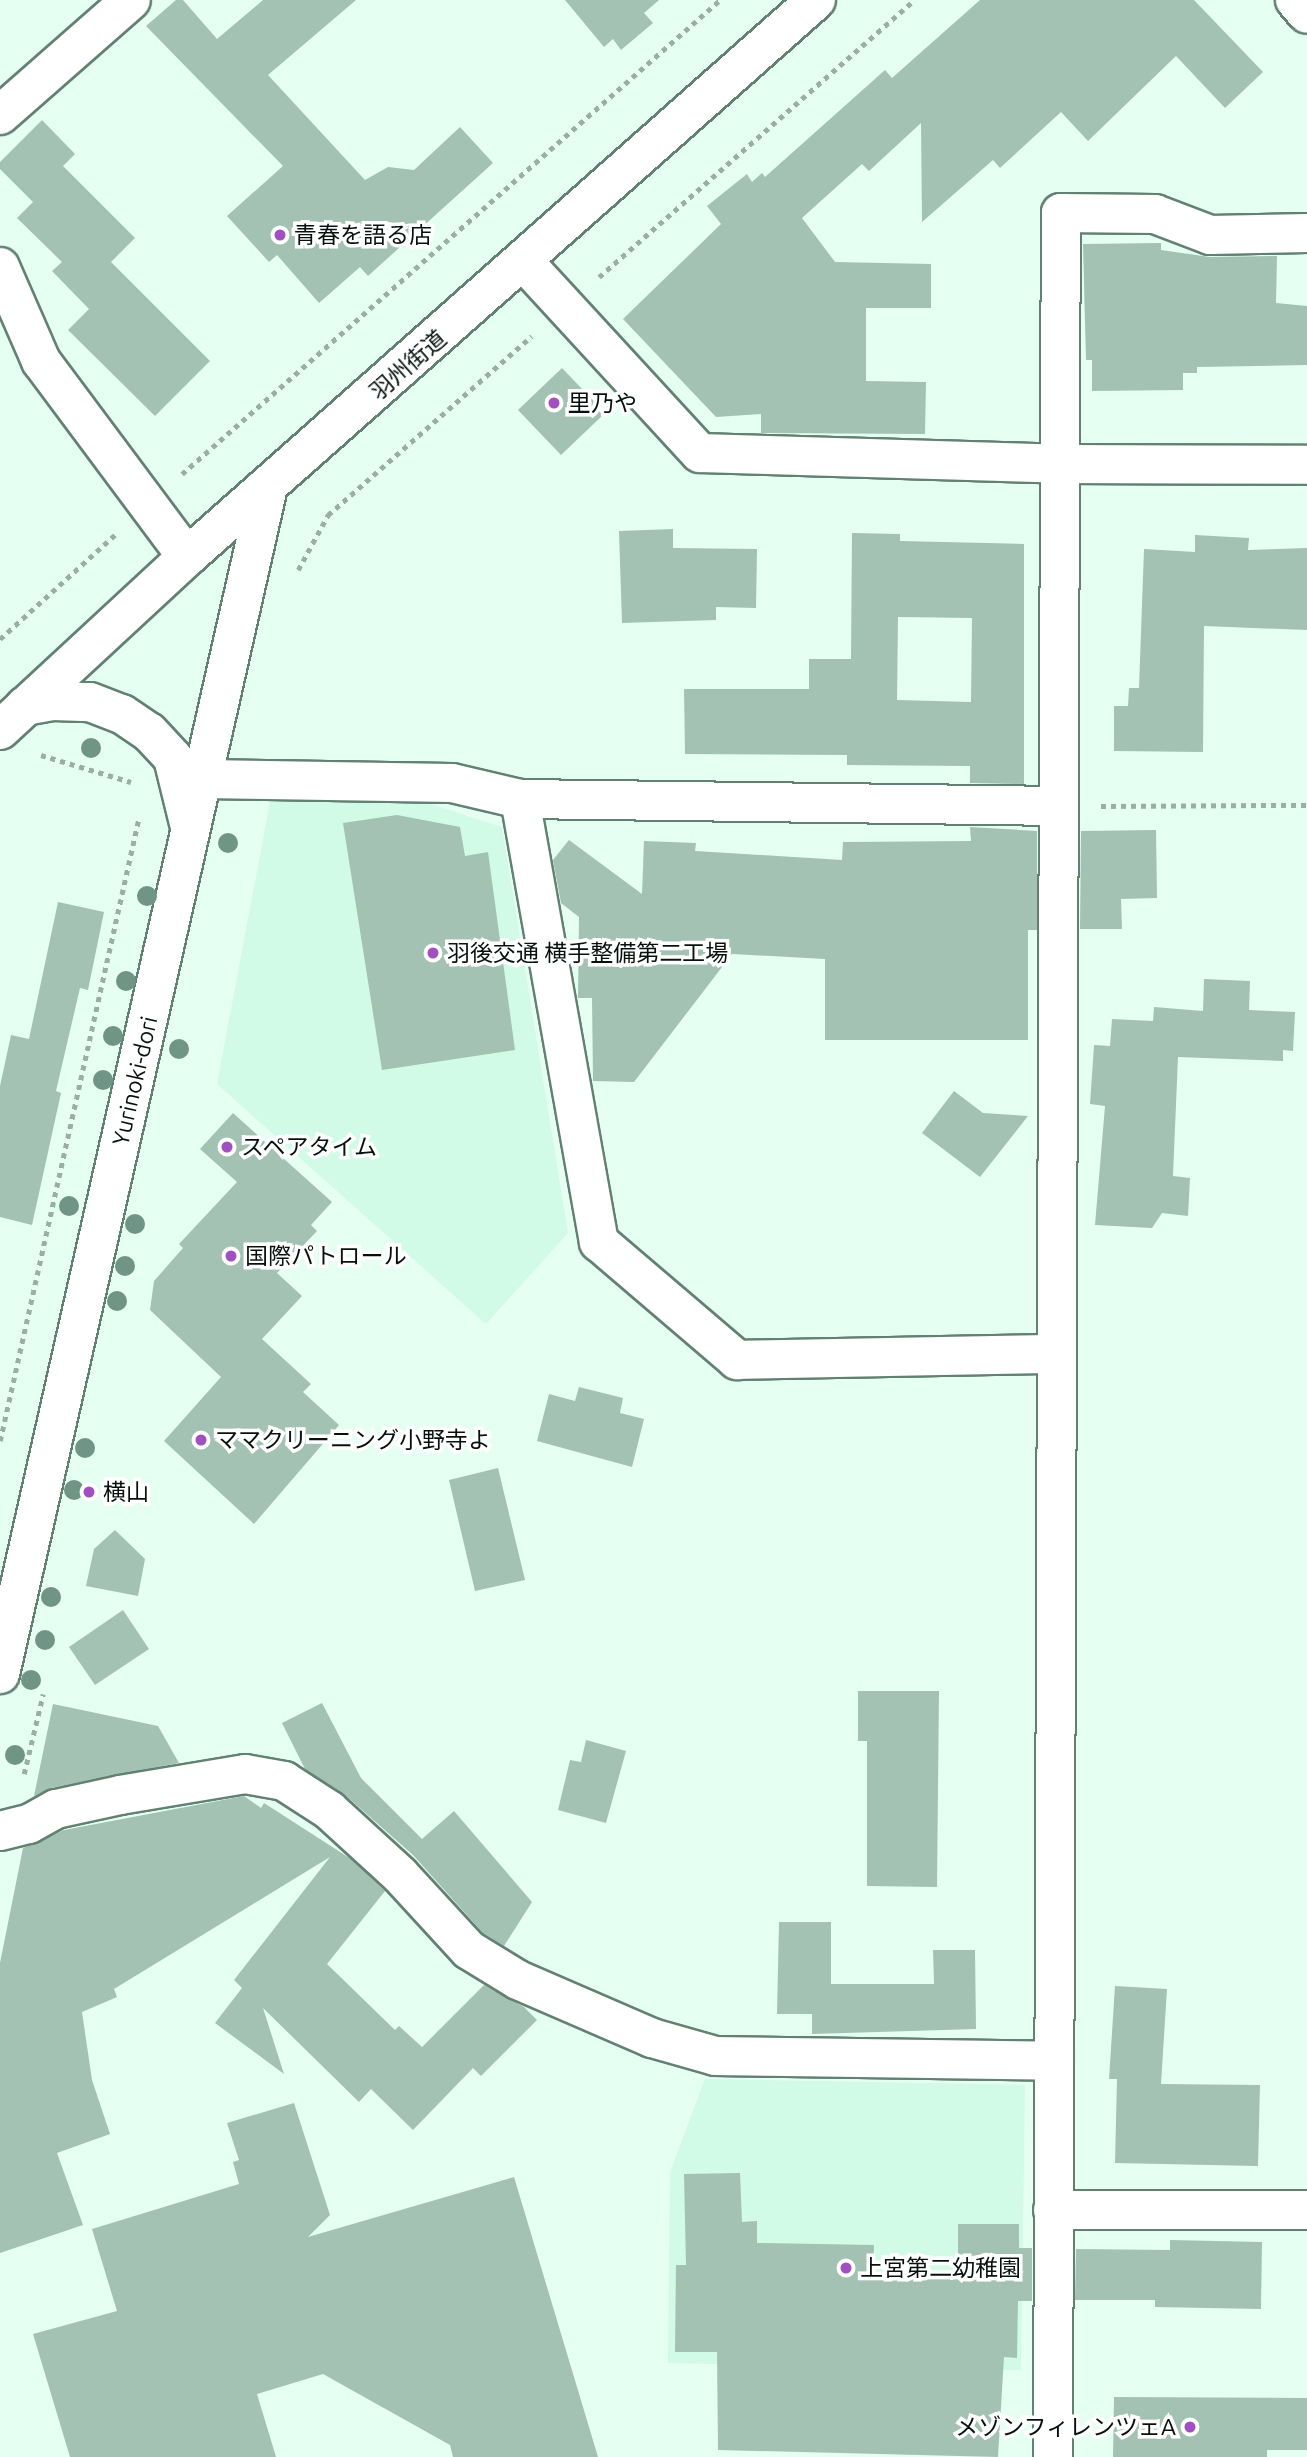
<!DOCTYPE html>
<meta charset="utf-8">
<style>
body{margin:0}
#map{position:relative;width:1307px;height:2457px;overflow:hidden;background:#e5fff2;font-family:Ubuntu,"Noto Sans JP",sans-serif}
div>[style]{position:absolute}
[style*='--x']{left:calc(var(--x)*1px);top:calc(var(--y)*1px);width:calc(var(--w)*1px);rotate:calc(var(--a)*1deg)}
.built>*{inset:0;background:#d1fae7}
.building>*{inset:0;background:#a3c2b3}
.path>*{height:4.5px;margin-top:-2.25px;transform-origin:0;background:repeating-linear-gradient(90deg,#99aea4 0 5px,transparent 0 10px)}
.roads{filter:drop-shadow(2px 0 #638173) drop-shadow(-2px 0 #638173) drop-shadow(0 2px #638173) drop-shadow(0 -2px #638173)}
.minor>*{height:38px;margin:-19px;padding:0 19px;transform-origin:19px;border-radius:19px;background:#fff}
.trees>*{width:20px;height:20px;margin:-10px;border-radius:50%;background:#709486}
.dots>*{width:19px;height:19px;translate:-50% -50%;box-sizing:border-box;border:4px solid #fff;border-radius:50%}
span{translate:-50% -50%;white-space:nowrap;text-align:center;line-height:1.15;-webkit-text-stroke:7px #fff;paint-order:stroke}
.poi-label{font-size:23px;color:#06110c}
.left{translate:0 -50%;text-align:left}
.right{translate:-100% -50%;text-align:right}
.street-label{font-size:23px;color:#06110c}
</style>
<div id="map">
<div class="built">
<div style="clip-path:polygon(415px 799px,502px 827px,568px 1233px,486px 1324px,217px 1084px,270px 802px)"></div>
<div style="clip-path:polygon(705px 2079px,1025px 2085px,1021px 2370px,668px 2363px,670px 2172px)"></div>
</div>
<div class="building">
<div style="clip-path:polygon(176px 0,183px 0,217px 39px,263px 0,356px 0,268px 75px,365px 180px,388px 167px,414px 170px,460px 127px,493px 163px,368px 276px,360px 267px,319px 303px,277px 255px,269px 262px,227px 216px,283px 166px,146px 26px)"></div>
<div style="clip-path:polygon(565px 0,659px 0,644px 13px,653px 23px,621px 50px,613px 39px,604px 47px)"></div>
<div style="clip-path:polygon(980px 0,1194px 0,1263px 72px,1225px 108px,1176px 56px,1088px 141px,1061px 112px,1000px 168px,993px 160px,922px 222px,921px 123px,869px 171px,862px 164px,802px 218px,835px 262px,931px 264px,931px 308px,866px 308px,866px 381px,926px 382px,925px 434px,761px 433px,761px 414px,716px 417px,623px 319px,721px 224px,707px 206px,747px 174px,752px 182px,762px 173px,765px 177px,885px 70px,892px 78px)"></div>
<div style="clip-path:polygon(42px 120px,75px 154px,63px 166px,135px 238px,111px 262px,210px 361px,155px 416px,68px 330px,89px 309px,52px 271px,62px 262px,17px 218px,33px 202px,0 169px,0 162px)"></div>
<div style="clip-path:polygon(1161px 243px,1161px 250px,1210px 257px,1277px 256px,1276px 303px,1307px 306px,1307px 365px,1197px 367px,1197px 373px,1183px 373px,1183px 390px,1092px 391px,1092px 360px,1086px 360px,1083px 244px)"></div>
<div style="clip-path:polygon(562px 368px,605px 413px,561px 455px,518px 410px)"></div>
<div style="clip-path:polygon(673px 529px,673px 548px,757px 549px,756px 608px,716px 607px,716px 620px,622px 623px,619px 531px)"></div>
<div style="clip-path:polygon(evenodd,852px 533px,900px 534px,900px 541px,1024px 544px,1024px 784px,970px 783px,970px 766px,847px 765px,847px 755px,685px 754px,684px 689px,809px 689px,809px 659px,851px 659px,852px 533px,898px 617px,972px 618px,971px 702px,897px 700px,898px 617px)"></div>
<div style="clip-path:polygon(1195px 535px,1249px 538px,1248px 550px,1307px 548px,1307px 630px,1204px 626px,1203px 752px,1114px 751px,1114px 706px,1128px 706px,1129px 688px,1139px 688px,1144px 549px,1195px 552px)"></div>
<div style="clip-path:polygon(397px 815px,460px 827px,465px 856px,488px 852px,515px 1050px,382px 1070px,343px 823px)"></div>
<div style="clip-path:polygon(970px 827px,1037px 831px,1037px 930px,1028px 930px,1028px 1040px,825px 1040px,825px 959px,732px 954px,634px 1082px,593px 1081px,592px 998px,578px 998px,579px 917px,561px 903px,553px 860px,569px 840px,642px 894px,644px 841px,696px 843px,695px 851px,842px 860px,843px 842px,971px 841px)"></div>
<div style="clip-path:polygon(1156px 830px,1157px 898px,1121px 899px,1122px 929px,1080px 929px,1081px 831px)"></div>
<div style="clip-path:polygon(58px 902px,104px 912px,88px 990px,80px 988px,56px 1091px,61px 1093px,32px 1225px,0 1217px,0 1086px,11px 1035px,29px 1039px)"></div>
<div style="clip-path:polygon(1204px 979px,1250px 981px,1249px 1010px,1295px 1012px,1293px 1051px,1283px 1050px,1283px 1061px,1178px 1057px,1173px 1176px,1190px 1178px,1188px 1216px,1162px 1213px,1152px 1228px,1095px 1225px,1105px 1106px,1090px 1104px,1094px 1045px,1110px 1046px,1112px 1019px,1153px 1021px,1154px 1007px,1203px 1011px)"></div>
<div style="clip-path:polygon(954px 1091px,983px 1113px,1028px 1116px,980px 1177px,922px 1133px)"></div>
<div style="clip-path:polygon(233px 1113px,332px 1202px,311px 1225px,317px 1231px,277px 1273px,302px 1296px,262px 1339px,311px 1384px,303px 1392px,339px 1425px,254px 1524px,164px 1441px,221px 1377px,150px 1310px,154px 1281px,183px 1248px,179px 1244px,237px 1182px,200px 1149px)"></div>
<div style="clip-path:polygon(579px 1387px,623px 1398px,620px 1413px,644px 1419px,632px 1467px,537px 1441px,549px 1394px,575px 1401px)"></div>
<div style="clip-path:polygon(498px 1468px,525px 1580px,475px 1591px,449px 1480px)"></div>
<div style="clip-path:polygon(115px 1530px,145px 1559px,138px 1596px,86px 1586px,94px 1549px)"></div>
<div style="clip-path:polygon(123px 1610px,149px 1649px,95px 1685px,69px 1647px)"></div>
<div style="clip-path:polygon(858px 1691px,939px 1691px,937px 1887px,867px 1886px,867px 1741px,858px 1741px)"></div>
<div style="clip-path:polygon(322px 1703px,361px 1778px,422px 1839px,454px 1811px,532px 1902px,504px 1946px,483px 1933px,413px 1855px,344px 1794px,305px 1769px,282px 1723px)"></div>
<div style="clip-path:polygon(53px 1704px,158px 1726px,179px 1763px,51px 1788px,34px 1796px)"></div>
<div style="clip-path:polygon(586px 1740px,626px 1751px,606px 1823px,558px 1810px,570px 1760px,581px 1762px)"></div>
<div style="clip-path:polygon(244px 1796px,261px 1808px,264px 1803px,351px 1859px,385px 1891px,327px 1964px,395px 2030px,399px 2026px,422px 2047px,484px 1985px,524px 2007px,537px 2020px,481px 2076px,473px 2068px,413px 2130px,371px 2089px,359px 2102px,263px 2008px,284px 2074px,215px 2023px,242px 1988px,234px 1980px,330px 1857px,114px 1989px,117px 1997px,82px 2012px,92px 2080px,110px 2134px,57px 2153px,83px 2225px,0 2253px,0 1963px,23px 1848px,64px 1830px)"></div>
<div style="clip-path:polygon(779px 1922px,831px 1922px,831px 1984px,934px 1984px,933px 1950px,975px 1950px,976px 2029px,812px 2034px,812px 2014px,777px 2014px)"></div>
<div style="clip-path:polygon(1115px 1986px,1167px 1989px,1161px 2084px,1260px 2085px,1258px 2166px,1115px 2163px,1117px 2079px,1109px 2079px)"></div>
<div style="clip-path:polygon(294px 2103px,330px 2215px,308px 2237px,514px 2177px,598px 2457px,453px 2457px,450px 2445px,323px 2374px,257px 2394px,276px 2457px,70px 2457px,33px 2334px,117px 2311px,92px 2229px,239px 2184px,233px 2162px,239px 2160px,227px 2123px)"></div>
<div style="clip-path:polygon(740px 2173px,742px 2222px,757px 2221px,757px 2243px,874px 2245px,873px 2276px,958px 2277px,958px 2224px,1019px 2224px,1019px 2248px,1032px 2248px,1032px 2301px,1018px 2301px,1017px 2358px,1004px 2357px,998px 2457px,718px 2450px,717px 2352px,675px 2352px,676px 2265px,686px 2265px,684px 2174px)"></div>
<div style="clip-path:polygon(1170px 2240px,1262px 2242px,1261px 2309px,1155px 2307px,1155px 2300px,1075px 2300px,1076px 2249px,1170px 2250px)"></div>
<div style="clip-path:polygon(1114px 2397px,1307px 2398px,1307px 2450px,1267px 2450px,1267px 2457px,1113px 2457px)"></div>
</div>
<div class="path">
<div style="--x:599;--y:277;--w:419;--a:-41.3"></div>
<div style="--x:182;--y:474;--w:717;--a:-41.38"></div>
<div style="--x:298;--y:570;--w:63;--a:-61.4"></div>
<div style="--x:328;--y:515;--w:271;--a:-41.3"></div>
<div style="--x:0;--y:639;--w:156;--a:-42.2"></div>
<div style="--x:41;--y:755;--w:94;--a:16.7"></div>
<div style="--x:1101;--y:806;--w:206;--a:-0.3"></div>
<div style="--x:0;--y:1441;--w:639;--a:-77.44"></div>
<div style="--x:24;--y:1774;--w:82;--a:-76.6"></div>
</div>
<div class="roads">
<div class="minor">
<div style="--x:1295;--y:0;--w:18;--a:49"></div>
<div style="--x:0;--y:115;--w:174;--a:-41.3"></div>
<div style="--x:525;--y:263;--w:258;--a:47.4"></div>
<div style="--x:700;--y:453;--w:361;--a:1.7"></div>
<div style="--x:1061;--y:464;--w:246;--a:0.2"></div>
<div style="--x:0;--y:267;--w:103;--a:66.4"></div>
<div style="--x:41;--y:361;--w:244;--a:53.3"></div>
<div style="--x:25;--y:706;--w:28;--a:-10"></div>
<div style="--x:53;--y:701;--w:37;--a:2"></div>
<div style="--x:90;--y:702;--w:34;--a:21"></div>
<div style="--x:122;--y:714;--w:32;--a:34"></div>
<div style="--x:149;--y:732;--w:35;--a:47"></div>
<div style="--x:173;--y:758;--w:67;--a:76.2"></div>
<div style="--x:0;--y:730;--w:255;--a:-42.8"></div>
<div style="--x:187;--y:557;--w:840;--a:-41.53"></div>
<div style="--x:204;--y:779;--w:248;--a:0.9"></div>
<div style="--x:452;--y:783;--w:70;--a:13.2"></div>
<div style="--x:520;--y:799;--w:539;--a:0.74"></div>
<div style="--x:520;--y:799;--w:450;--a:79.9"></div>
<div style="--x:599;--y:1242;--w:182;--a:40.5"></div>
<div style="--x:737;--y:1360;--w:317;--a:-1.1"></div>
<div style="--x:0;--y:1674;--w:1217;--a:-77.28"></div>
<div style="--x:0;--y:1831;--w:30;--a:-14"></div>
<div style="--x:29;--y:1824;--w:31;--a:-29"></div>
<div style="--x:56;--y:1809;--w:66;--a:-12.3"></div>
<div style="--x:120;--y:1795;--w:127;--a:-9.5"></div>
<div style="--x:245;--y:1774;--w:40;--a:10"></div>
<div style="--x:284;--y:1781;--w:54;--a:32.8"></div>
<div style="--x:329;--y:1810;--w:96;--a:42.5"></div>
<div style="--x:400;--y:1875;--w:102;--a:47.4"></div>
<div style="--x:469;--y:1950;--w:57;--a:31.5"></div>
<div style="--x:518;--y:1980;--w:146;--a:23.4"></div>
<div style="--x:652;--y:2038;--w:66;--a:15.9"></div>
<div style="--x:715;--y:2056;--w:339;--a:0.8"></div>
<div style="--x:1053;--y:2210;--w:254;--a:0"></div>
<div style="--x:1053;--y:2457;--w:2244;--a:-89.8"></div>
<div style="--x:1061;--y:213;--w:94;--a:0.6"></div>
<div style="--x:1155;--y:214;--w:59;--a:20.9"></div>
<div style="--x:1210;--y:235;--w:97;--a:-1.2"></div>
</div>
</div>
<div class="trees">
<div style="left:91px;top:748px"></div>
<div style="left:228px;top:843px"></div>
<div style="left:147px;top:896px"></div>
<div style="left:126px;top:981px"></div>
<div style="left:113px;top:1036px"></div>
<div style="left:179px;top:1049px"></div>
<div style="left:103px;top:1080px"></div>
<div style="left:69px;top:1206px"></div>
<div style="left:135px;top:1224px"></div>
<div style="left:125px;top:1266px"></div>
<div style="left:117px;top:1301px"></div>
<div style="left:85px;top:1448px"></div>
<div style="left:74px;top:1490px"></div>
<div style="left:51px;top:1597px"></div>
<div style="left:45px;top:1640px"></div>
<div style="left:31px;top:1680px"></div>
<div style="left:15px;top:1755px"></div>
</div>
<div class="dots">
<div style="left:280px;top:235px;background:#a250c0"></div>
<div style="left:554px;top:403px;background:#a250c0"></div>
<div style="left:433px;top:953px;background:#a250c0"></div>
<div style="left:227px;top:1147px;background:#a250c0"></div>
<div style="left:231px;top:1256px;background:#a250c0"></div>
<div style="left:201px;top:1440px;background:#a250c0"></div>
<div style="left:89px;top:1492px;background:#a250c0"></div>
<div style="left:846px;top:2268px;background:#a250c0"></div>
<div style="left:1190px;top:2427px;background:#a250c0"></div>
</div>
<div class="poi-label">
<span class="left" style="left:294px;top:235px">青春を語る店</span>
<span class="left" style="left:568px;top:403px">里乃や</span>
<span class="left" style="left:447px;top:953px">羽後交通 横手整備第二工場</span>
<span class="left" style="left:241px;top:1147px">スペアタイム</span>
<span class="left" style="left:245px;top:1256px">国際パトロール</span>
<span class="left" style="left:215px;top:1440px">ママクリーニング小野寺よ</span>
<span class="left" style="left:103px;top:1492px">横山</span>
<span class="left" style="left:860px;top:2268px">上宮第二幼稚園</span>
<span class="right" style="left:1176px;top:2427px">メゾンフィレンツェA</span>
</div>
<div class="street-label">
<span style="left:408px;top:365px;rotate:-41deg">羽州街道</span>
<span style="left:135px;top:1081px;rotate:-77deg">Yurinoki-dori</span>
</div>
</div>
